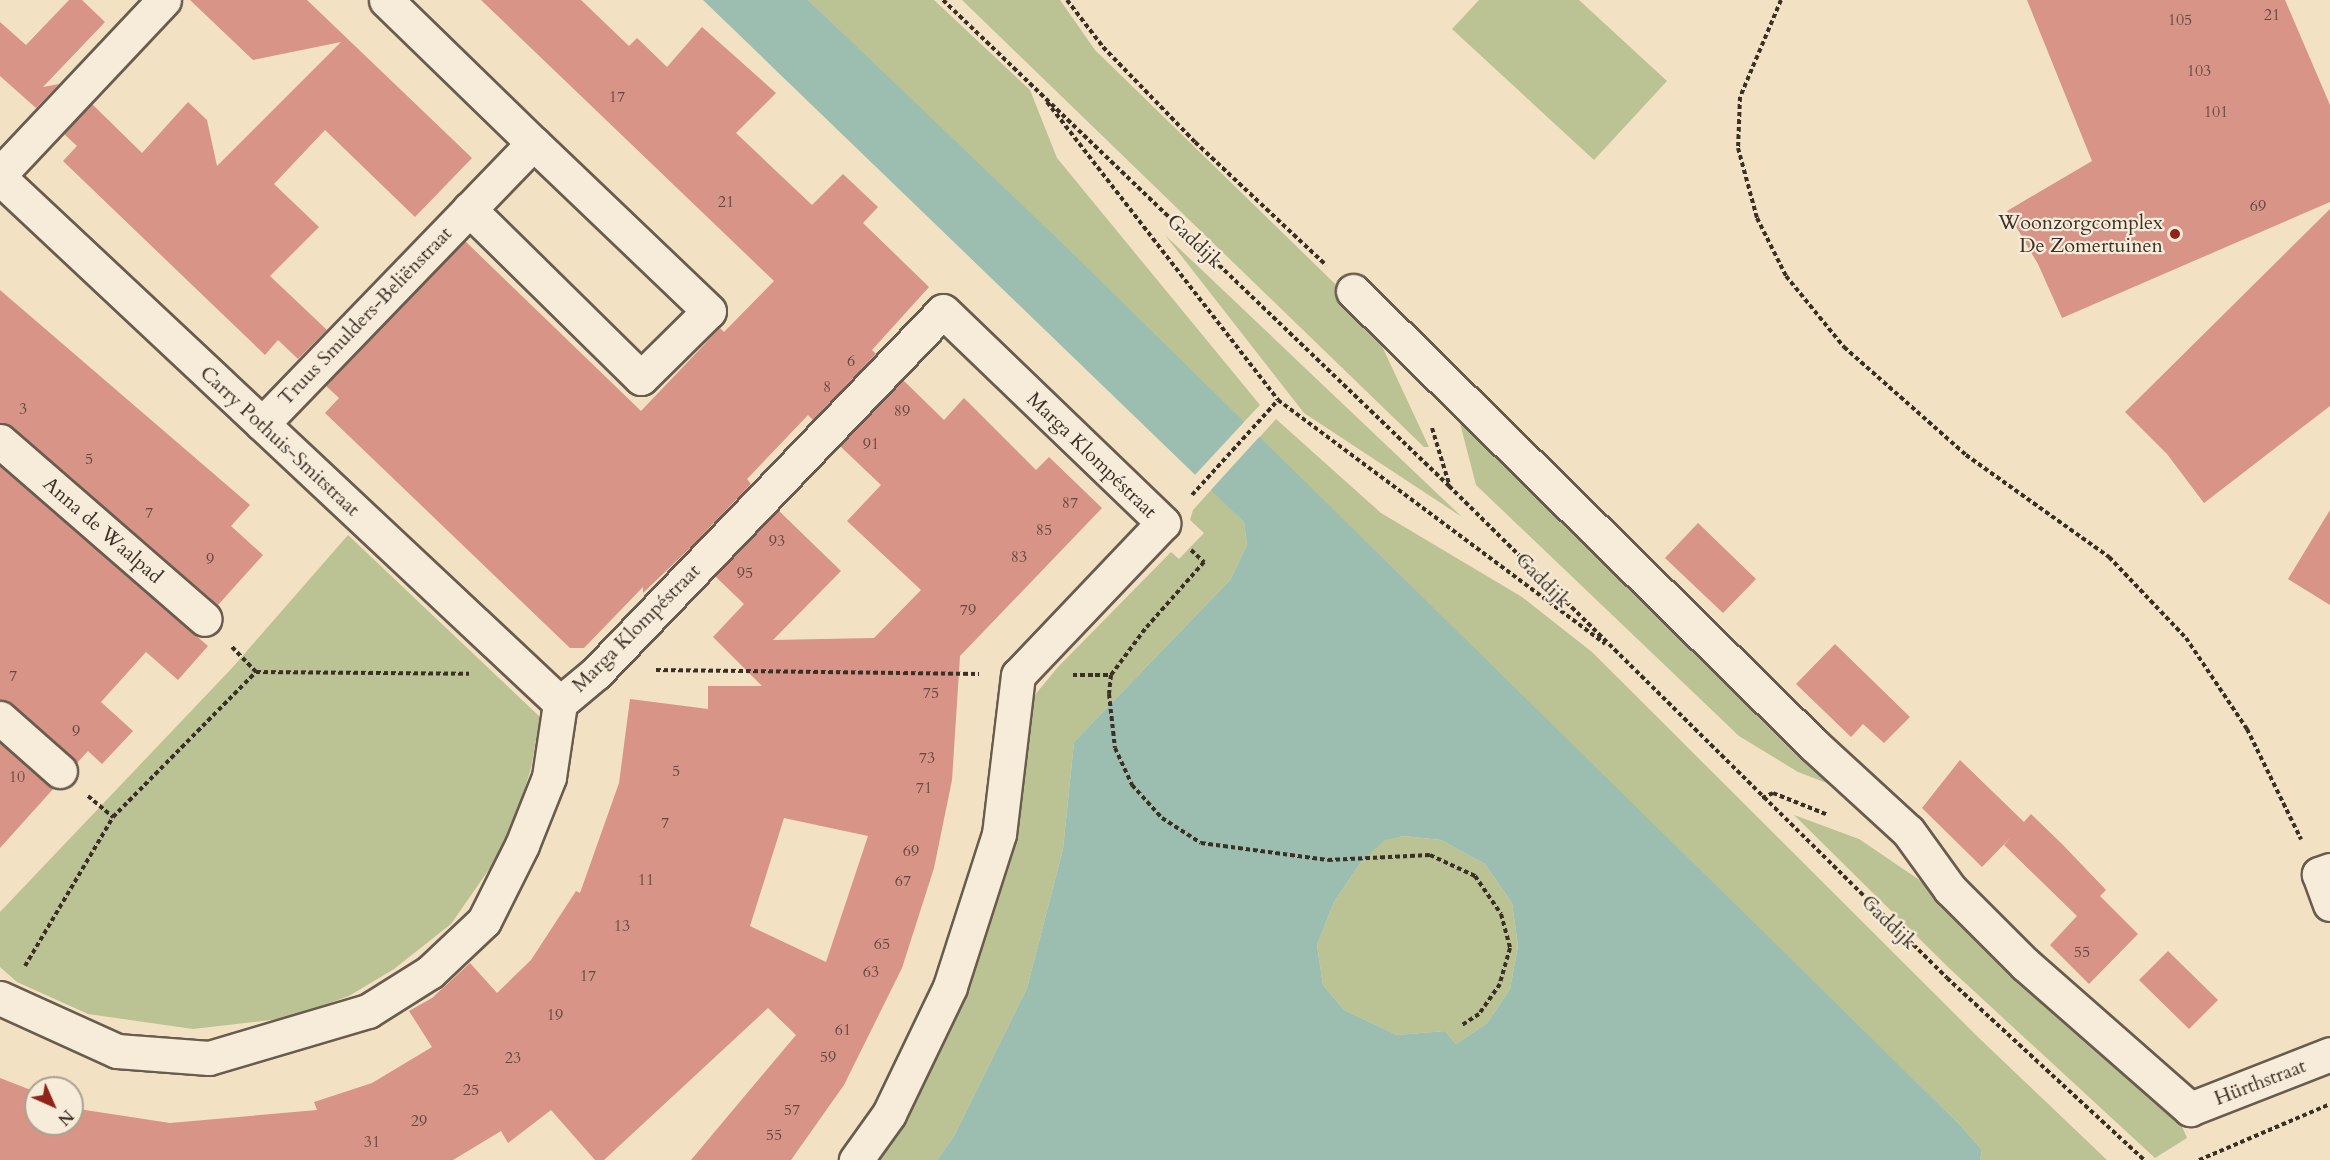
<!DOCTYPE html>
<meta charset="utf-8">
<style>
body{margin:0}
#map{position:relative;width:2330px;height:1160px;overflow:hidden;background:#f3e1c4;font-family:Cardo,serif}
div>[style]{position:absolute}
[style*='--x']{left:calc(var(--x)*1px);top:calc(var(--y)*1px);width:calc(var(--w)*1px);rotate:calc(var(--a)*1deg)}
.green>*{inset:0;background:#bbc294}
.water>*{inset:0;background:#9cbeb0}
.pier>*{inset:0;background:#f3e1c4}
.building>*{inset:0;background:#d79487}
.path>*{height:4px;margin-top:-2px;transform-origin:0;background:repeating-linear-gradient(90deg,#3b3026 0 4.5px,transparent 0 7.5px)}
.roads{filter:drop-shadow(2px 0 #695c4e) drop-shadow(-2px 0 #695c4e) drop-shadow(0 2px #695c4e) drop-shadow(0 -2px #695c4e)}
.street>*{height:33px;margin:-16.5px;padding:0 16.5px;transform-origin:16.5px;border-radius:16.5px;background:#f7ecd9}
.dots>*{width:16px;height:16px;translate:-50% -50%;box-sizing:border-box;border:3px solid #f7ecd9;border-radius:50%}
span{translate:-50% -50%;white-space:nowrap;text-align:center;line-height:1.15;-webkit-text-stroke:4.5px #f7ecd9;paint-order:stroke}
.number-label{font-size:16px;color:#62493e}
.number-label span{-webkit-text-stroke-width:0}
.poi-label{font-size:20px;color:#3b3026}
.right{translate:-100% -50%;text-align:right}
.street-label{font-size:20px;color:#3b3026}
.north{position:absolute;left:24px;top:1076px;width:60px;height:60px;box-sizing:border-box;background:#f7ecd9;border:2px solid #aca191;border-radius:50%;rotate:135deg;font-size:16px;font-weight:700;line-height:24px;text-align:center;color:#3b3026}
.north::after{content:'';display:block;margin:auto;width:21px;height:27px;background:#8f2418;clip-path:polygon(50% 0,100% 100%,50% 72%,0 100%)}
</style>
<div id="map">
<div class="green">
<div style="clip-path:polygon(808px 0,934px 0,1030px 90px,1057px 158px,1260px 405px,1243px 423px)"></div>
<div style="clip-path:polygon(962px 0,1060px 0,1095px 50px,1368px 316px,1429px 447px,1424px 447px)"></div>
<div style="clip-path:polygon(1479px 0,1579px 0,1667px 81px,1594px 160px,1452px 29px)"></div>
<div style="clip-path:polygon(1165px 235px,1462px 517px,1304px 413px)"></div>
<div style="clip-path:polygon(1454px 400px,1879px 803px,1798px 772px,1739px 736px,1476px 485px)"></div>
<div style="clip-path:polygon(1276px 419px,1381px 513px,1522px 597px,1592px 652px,1979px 1038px,2107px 1160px,1980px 1160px,1982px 1150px,1961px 1126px,1258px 439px)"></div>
<div style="clip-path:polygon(1212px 489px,1244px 522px,1247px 545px,1230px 580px,1074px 742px,1063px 849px,1027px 988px,954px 1136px,937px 1160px,872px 1160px,909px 1107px,972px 976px,1012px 819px,1029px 702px,1058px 667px,1171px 552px,1179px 559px,1204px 533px,1190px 520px,1193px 510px)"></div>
<div style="clip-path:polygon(348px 535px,540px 717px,531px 768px,508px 842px,451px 924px,394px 969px,349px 996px,288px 1018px,193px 1029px,88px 1014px,17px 982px,0 967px,0 912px,232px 668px)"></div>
<div style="clip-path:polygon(1794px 815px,1859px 839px,1918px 879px,1999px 956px,2174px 1108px,2187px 1138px,2155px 1158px,1950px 969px)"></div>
<div style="clip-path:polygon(1404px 836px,1441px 840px,1485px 864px,1512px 903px,1518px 946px,1510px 989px,1487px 1023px,1456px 1044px,1445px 1031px,1397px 1035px,1344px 1010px,1323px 985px,1317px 945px,1334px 902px,1361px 862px,1385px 839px)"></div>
</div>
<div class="water">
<div style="clip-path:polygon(evenodd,703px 0,808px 0,1064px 245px,1961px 1126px,1982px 1150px,1980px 1160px,937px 1160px,954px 1136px,1027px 988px,1063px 849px,1074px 742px,1230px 580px,1247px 545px,1244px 522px,703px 0,1404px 836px,1441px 840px,1485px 864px,1512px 903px,1518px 946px,1510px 989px,1487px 1023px,1456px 1044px,1445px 1031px,1397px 1035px,1344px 1010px,1323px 985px,1317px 945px,1334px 902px,1361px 862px,1385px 840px,1404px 836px)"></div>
</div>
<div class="pier">
<div style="clip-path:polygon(1245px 421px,1260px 436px,1210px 491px,1194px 476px)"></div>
</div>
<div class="building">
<div style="clip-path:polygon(69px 0,82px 0,105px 22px,43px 87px,59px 84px,36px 108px,0 76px,0 22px,26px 45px)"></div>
<div style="clip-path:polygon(190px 0,307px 0,472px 158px,415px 217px,325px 130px,274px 184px,319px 227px,270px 276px,327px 330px,298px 359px,278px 340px,265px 355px,63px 161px,77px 146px,64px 134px,92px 104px,142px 153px,188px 102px,207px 120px,217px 166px,341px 42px,253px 60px)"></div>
<div style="clip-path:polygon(481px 0,581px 0,629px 46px,637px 38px,667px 67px,702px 27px,776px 93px,736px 133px,812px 205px,843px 174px,878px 207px,863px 223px,929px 287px,872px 350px,876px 354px,813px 420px,808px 415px,747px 479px,751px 484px,688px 550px,643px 593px,643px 587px,584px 648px,570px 648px,325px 413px,339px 398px,325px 385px,465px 241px,641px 411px,720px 328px,724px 332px,774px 281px)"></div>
<div style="clip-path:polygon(2027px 0,2285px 0,2330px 105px,2330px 202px,2062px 318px,2038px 264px,2007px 211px,2092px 161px)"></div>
<div style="clip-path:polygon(2330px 209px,2330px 406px,2204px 503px,2167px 454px,2125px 412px)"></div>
<div style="clip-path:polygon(0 290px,250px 505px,231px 526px,263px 555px,218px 605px,12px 427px,0 423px)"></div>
<div style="clip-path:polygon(evenodd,903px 380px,944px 420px,964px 398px,1036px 470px,1049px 457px,1102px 508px,960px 656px,952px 780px,934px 868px,902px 968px,844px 1085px,791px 1160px,691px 1160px,796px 1035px,768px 1008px,604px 1160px,595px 1160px,551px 1110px,508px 1143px,501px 1131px,453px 1160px,0 1160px,0 1078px,36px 1092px,36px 1124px,72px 1124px,72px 1108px,170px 1123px,317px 1110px,314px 1102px,372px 1083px,432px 1047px,409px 1011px,432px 998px,470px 963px,497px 993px,531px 960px,576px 891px,580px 893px,619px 783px,630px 699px,708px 709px,708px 686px,762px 686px,713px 637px,744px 604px,715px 576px,778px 510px,841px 571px,773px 640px,874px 638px,921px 590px,847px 521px,881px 485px,840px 446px,903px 380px,784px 818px,868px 836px,826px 962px,750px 926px,784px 818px)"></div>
<div style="clip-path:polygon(0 466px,208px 646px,178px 680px,146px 652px,101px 702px,133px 731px,102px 764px,88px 751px,77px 763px,12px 704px,0 700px)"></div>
<div style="clip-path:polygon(2330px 510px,2330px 605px,2288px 579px)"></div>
<div style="clip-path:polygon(1698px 523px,1756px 579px,1723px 613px,1665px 558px)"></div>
<div style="clip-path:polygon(1835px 644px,1910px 717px,1884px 743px,1863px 724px,1851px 737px,1796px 684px)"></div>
<div style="clip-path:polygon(0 743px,54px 788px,0 848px)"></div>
<div style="clip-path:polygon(1960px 760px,2024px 822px,2031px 814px,2062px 844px,2106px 890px,2100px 896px,2138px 934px,2089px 984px,2050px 945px,2077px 916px,2004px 845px,2012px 836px,1982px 867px,1922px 808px)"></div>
<div style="clip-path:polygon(2168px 951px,2218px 1000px,2189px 1029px,2139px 980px)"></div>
</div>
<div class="path">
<div style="--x:943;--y:0;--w:702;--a:43.84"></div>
<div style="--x:1449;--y:486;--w:700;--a:44.65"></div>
<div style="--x:1947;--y:978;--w:268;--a:42.7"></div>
<div style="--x:1067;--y:0;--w:59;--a:52.5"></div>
<div style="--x:1103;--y:47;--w:132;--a:45.9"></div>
<div style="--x:1195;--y:142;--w:180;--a:43.2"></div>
<div style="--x:1781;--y:0;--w:105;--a:112.9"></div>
<div style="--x:1740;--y:97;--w:51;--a:92.2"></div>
<div style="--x:1738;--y:148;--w:73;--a:74.8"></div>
<div style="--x:1757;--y:218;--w:65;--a:63.4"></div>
<div style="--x:1786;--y:276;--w:92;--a:50.8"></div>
<div style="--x:1844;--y:347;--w:163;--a:41.5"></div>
<div style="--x:1966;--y:455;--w:176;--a:35.5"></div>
<div style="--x:2109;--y:557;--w:112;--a:46.5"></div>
<div style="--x:2186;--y:638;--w:110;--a:56.2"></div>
<div style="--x:2247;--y:729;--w:123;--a:63.9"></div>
<div style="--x:1047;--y:102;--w:377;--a:52.2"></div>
<div style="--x:1278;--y:400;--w:408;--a:36.7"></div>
<div style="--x:1432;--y:428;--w:59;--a:73.1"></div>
<div style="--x:1192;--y:495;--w:128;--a:-47.8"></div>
<div style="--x:1191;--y:550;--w:18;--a:43"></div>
<div style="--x:1204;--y:562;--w:89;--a:131.4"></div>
<div style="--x:1145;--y:629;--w:57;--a:126.5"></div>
<div style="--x:1111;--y:675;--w:19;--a:96"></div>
<div style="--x:1109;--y:694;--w:54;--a:83.7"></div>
<div style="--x:1115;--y:748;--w:41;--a:65.3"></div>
<div style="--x:1132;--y:785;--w:45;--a:47.7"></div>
<div style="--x:1162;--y:818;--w:46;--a:32.7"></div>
<div style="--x:1201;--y:843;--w:128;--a:7.6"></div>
<div style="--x:1328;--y:860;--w:102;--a:-2.8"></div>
<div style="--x:1430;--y:855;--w:50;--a:25"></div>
<div style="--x:1475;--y:876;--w:46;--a:55.6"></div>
<div style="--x:1501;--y:914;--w:35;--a:75"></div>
<div style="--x:1510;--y:948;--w:37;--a:106"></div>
<div style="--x:1500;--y:984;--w:37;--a:125"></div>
<div style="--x:1479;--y:1014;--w:20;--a:147"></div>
<div style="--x:232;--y:647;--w:35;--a:46"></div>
<div style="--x:656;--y:670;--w:323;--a:0.7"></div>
<div style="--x:1073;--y:675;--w:38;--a:0"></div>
<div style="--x:88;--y:796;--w:33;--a:40"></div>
<div style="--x:1762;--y:798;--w:12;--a:-24"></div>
<div style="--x:1773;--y:793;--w:59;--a:21.8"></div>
<div style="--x:25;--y:966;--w:173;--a:-59.4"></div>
<div style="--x:113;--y:817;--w:204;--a:-45.4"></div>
<div style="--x:256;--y:672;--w:213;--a:0.5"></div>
<div style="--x:2199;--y:1160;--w:142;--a:-23.1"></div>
</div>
<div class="roads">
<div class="street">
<div style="--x:0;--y:174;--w:239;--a:-46.7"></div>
<div style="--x:0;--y:178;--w:768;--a:43.15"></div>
<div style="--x:469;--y:209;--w:241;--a:44.5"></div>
<div style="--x:641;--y:378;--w:95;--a:-44.6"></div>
<div style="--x:709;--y:311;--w:243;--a:-136.3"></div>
<div style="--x:1353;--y:291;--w:647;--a:44.56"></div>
<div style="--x:1814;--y:745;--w:127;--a:42.5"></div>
<div style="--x:1908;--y:831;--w:72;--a:54.1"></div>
<div style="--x:1950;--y:889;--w:106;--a:45"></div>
<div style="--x:2025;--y:964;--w:220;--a:41.3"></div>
<div style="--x:2190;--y:1109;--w:150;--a:-21.4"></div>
<div style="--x:262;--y:424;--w:390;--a:-46"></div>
<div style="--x:533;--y:143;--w:205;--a:-135.8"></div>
<div style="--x:0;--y:441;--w:271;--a:41"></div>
<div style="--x:560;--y:703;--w:47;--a:-39.8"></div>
<div style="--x:596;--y:673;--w:501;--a:-46.21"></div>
<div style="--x:943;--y:311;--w:306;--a:43.9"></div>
<div style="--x:1163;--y:523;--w:210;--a:133.6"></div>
<div style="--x:1018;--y:675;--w:160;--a:96.8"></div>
<div style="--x:999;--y:834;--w:161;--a:107.8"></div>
<div style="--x:950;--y:987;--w:141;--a:115.7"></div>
<div style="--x:889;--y:1114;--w:57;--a:125.7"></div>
<div style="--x:0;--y:718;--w:80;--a:41.5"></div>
<div style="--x:2330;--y:870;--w:12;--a:160"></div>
<div style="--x:2319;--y:874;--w:32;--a:70"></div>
<div style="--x:0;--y:998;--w:128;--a:24.4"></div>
<div style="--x:117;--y:1051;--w:92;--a:4.4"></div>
<div style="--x:209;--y:1058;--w:166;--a:-16.5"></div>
<div style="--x:368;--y:1011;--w:73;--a:-32.2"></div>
<div style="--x:430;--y:972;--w:74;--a:-43.4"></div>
<div style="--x:484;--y:921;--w:85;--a:-63.4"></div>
<div style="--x:522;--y:845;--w:73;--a:-68.3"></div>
<div style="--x:549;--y:777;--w:75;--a:-81.5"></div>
</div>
</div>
<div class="dots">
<div style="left:2175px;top:234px;background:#8f2418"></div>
</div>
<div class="number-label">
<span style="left:2272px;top:15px">21</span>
<span style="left:2180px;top:20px">105</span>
<span style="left:2199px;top:71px">103</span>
<span style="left:617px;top:97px">17</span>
<span style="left:2216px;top:112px">101</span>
<span style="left:726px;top:202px">21</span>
<span style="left:2258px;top:206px">69</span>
<span style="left:851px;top:361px">6</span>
<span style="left:827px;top:387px">8</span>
<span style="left:23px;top:409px">3</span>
<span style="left:902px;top:411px">89</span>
<span style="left:871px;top:444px">91</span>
<span style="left:89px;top:459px">5</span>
<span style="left:1070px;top:503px">87</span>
<span style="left:149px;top:513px">7</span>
<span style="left:1044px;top:530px">85</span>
<span style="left:777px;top:541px">93</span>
<span style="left:1019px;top:557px">83</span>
<span style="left:210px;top:559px">9</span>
<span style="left:745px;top:573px">95</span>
<span style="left:968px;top:610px">79</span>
<span style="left:13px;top:676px">7</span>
<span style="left:931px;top:693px">75</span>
<span style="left:76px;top:731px">9</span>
<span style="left:927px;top:758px">73</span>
<span style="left:676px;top:771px">5</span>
<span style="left:17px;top:777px">10</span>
<span style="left:924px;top:788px">71</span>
<span style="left:665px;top:823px">7</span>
<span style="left:911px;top:851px">69</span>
<span style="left:646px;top:880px">11</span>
<span style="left:903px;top:881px">67</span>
<span style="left:622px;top:926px">13</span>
<span style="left:882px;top:944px">65</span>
<span style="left:2082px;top:952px">55</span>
<span style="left:871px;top:972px">63</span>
<span style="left:588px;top:976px">17</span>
<span style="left:555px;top:1015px">19</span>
<span style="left:843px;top:1030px">61</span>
<span style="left:828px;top:1057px">59</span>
<span style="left:513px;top:1058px">23</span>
<span style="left:471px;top:1090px">25</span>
<span style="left:792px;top:1110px">57</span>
<span style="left:419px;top:1121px">29</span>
<span style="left:774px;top:1135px">55</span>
<span style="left:372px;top:1142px">31</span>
</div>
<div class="poi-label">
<span class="right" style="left:2163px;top:234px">Woonzorgcomplex<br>De Zomertuinen</span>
</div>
<div class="street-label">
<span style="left:1195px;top:241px;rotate:44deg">Gaddijk</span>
<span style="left:365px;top:316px;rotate:-46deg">Truus Smulders-Beliënstraat</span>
<span style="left:280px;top:441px;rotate:43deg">Carry Pothuis-Smitstraat</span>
<span style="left:1092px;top:455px;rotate:44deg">Marga Klompéstraat</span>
<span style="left:103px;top:530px;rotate:41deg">Anna de Waalpad</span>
<span style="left:1543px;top:580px;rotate:45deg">Gaddijk</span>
<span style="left:636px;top:628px;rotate:-45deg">Marga Klompéstraat</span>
<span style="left:1889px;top:922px;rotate:44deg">Gaddijk</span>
<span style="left:2260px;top:1082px;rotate:-21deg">Hürthstraat</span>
</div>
<div class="north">N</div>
</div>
